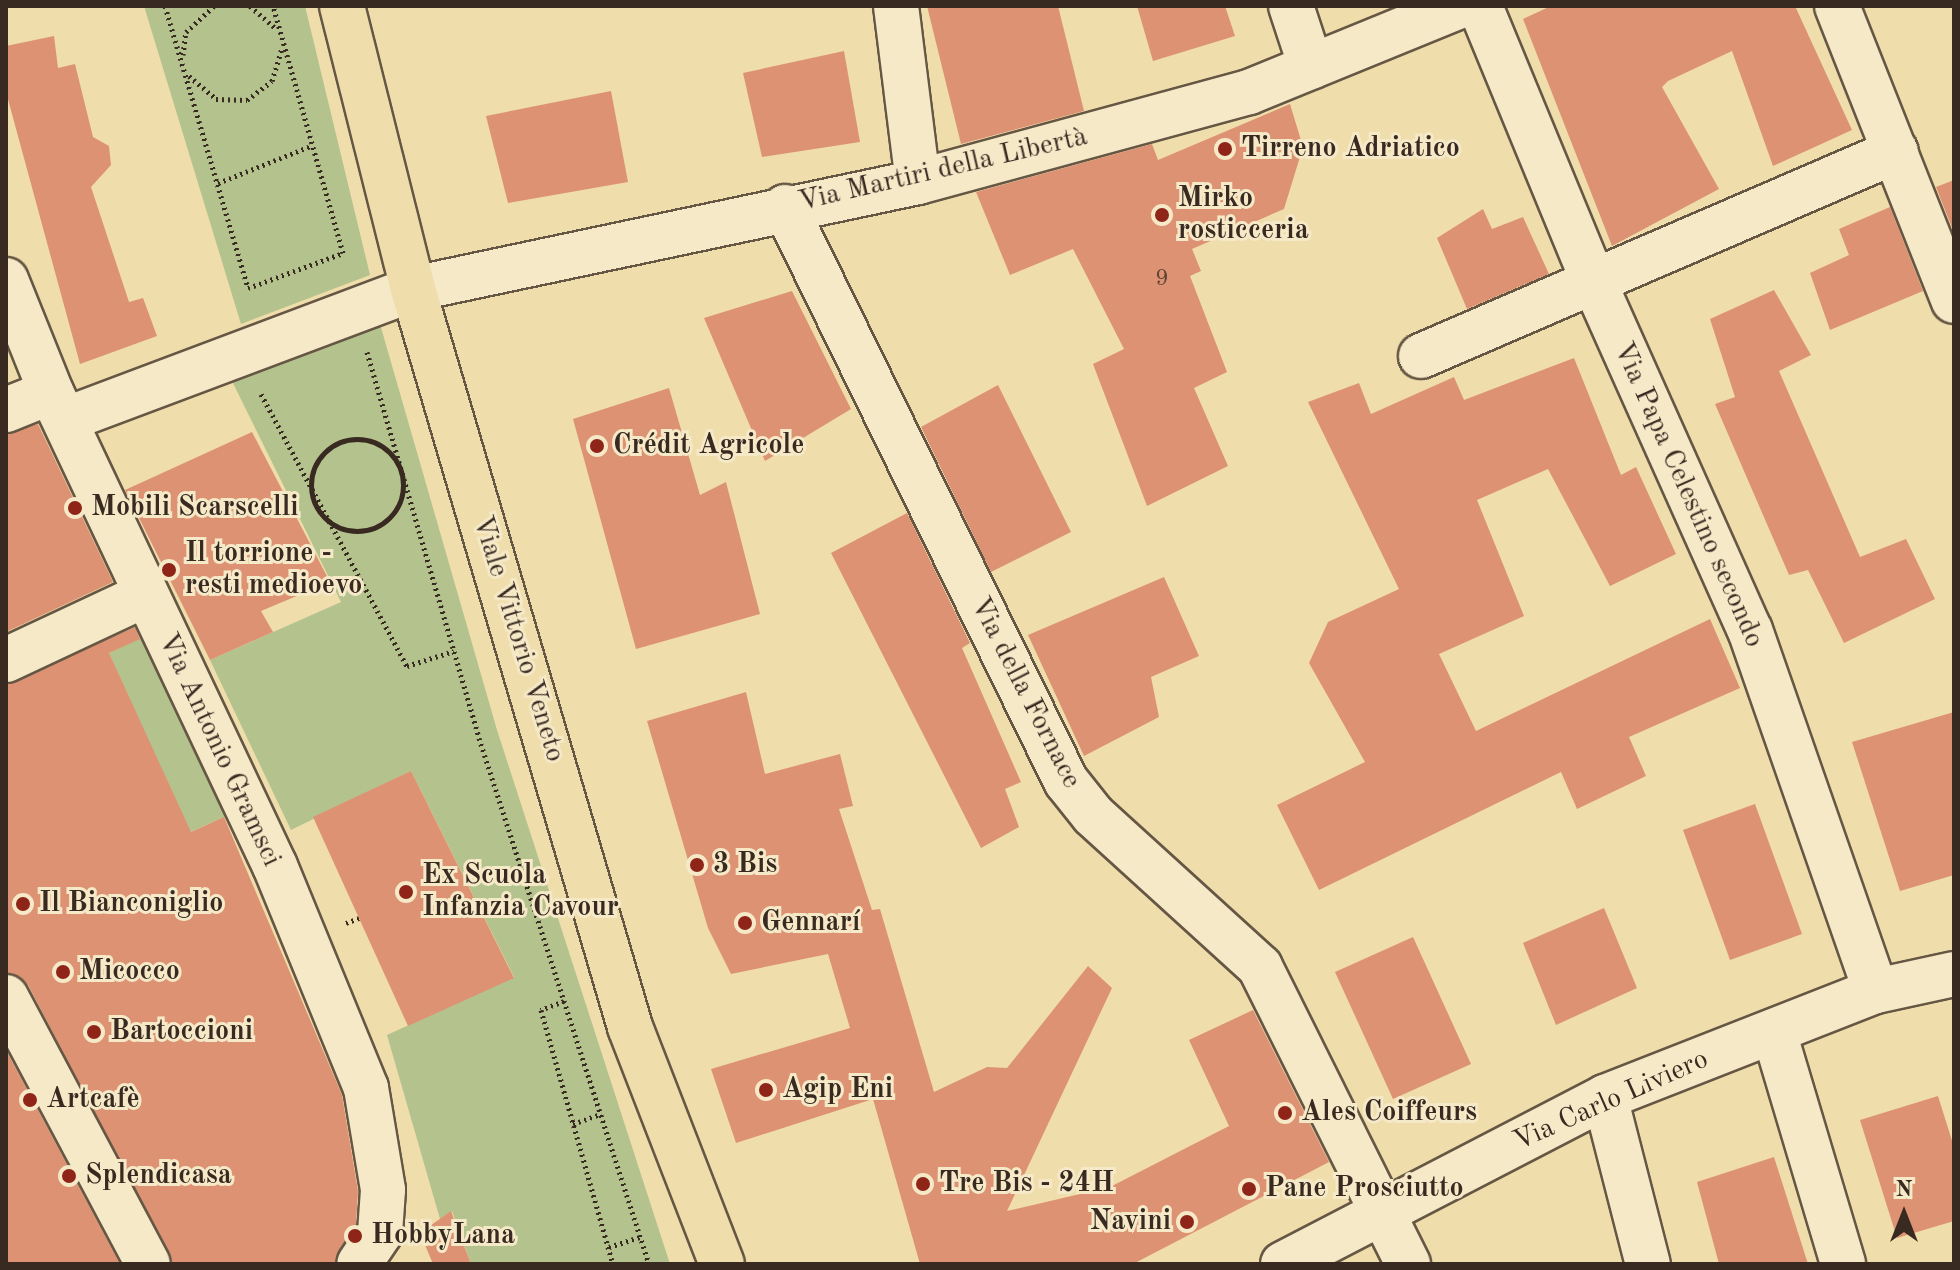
<!DOCTYPE html>
<meta charset="utf-8">
<style>
body{margin:0}
#map{position:relative;width:1960px;height:1270px;overflow:hidden;background:#efddab;font-family:"Old Standard TT",serif}
div>[style]{position:absolute}
[style*='--x']{left:calc(var(--x)*1px);top:calc(var(--y)*1px);width:calc(var(--w)*1px);rotate:calc(var(--a)*1deg)}
.green>*{inset:0;background:#b4c28d}
.building>*{inset:0;background:#dd9373}
.path>*{height:5px;margin-top:-2.5px;transform-origin:0;background:repeating-linear-gradient(90deg,#382a21 0 2px,transparent 0 6px)}
.path>.ring{margin:-2.5px;padding:0;box-sizing:content-box;background:none;border:5px solid #382a21;border-radius:50%}
.roads{filter:drop-shadow(2px 0 #665744) drop-shadow(-2px 0 #665744) drop-shadow(0 2px #665744) drop-shadow(0 -2px #665744)}
.minor>*{height:44px;margin:-22px;padding:0 22px;transform-origin:22px;border-radius:22px;background:#f5e9c8}
.major>*{height:44px;margin:-22px;padding:0 22px;transform-origin:22px;border-radius:22px;background:#efddab}
.dots>*{width:22px;height:22px;translate:-50% -50%;box-sizing:border-box;border:4px solid #f5e9c8;border-radius:50%}
span{translate:-50% -50%;white-space:nowrap;text-align:center;line-height:1.15;-webkit-text-stroke:6px #f5e9c8;paint-order:stroke}
.number-label{font-size:24px;color:#614436}
.number-label span{-webkit-text-stroke-width:0}
.poi-label{font-size:28px;color:#382a21;font-weight:700}
.left{translate:0 -50%;text-align:left}
.right{translate:-100% -50%;text-align:right}
.street-label{font-size:28px;color:#382a21}
.frame{position:absolute;inset:0;border:8px solid #382a21;pointer-events:none}
.north{position:absolute;left:1864px;top:1174px;width:80px;height:80px;-webkit-text-stroke:6px #f5e9c8;paint-order:stroke;rotate:0deg;font-size:22px;font-weight:700;line-height:32px;text-align:center;color:#382a21}
.north::after{content:'';display:block;margin:auto;width:28px;height:36px;background:#382a21;clip-path:polygon(50% 0,100% 100%,50% 72%,0 100%)}
</style>
<div id="map">
<div class="green">
<div style="clip-path:polygon(144px 6px,305px 6px,370px 275px,241px 324px)"></div>
<div style="clip-path:polygon(380px 324px,497px 730px,670px 1264px,471px 1264px,452px 1211px,440px 1219px,387px 1035px,514px 977px,411px 771px,291px 830px,210px 660px,341px 602px,230px 377px)"></div>
<div style="clip-path:polygon(147px 635px,231px 814px,186px 834px,109px 653px)"></div>
</div>
<div class="building">
<div style="clip-path:polygon(927px 6px,1058px 6px,1084px 111px,961px 144px)"></div>
<div style="clip-path:polygon(1137px 6px,1225px 6px,1235px 36px,1153px 61px)"></div>
<div style="clip-path:polygon(1551px 6px,1795px 6px,1852px 130px,1773px 166px,1732px 51px,1668px 81px,1662px 87px,1719px 189px,1612px 246px,1523px 19px)"></div>
<div style="clip-path:polygon(54px 36px,58px 68px,75px 64px,93px 137px,109px 146px,111px 165px,91px 187px,129px 302px,143px 298px,157px 336px,80px 364px,6px 92px,6px 46px)"></div>
<div style="clip-path:polygon(844px 51px,860px 142px,762px 157px,743px 73px)"></div>
<div style="clip-path:polygon(611px 91px,628px 182px,508px 203px,486px 116px)"></div>
<div style="clip-path:polygon(1290px 104px,1303px 147px,1284px 209px,1192px 249px,1201px 271px,1190px 276px,1227px 372px,1194px 388px,1228px 466px,1147px 506px,1093px 364px,1124px 349px,1073px 249px,1010px 275px,976px 192px,1152px 144px,1158px 160px)"></div>
<div style="clip-path:polygon(1954px 180px,1954px 233px,1936px 187px)"></div>
<div style="clip-path:polygon(1890px 207px,1923px 291px,1830px 330px,1810px 273px,1849px 255px,1839px 229px)"></div>
<div style="clip-path:polygon(1483px 209px,1492px 229px,1523px 217px,1549px 274px,1467px 309px,1437px 238px)"></div>
<div style="clip-path:polygon(1774px 290px,1811px 355px,1779px 371px,1860px 557px,1906px 539px,1935px 599px,1844px 643px,1808px 570px,1789px 575px,1715px 404px,1735px 397px,1710px 319px)"></div>
<div style="clip-path:polygon(792px 291px,851px 409px,765px 461px,704px 318px)"></div>
<div style="clip-path:polygon(1574px 358px,1621px 475px,1636px 467px,1676px 554px,1610px 586px,1548px 469px,1477px 500px,1524px 616px,1439px 654px,1476px 731px,1710px 619px,1740px 688px,1629px 737px,1646px 776px,1577px 809px,1561px 772px,1319px 890px,1277px 805px,1365px 762px,1309px 663px,1328px 622px,1399px 589px,1308px 402px,1359px 383px,1371px 414px,1454px 377px,1464px 400px)"></div>
<div style="clip-path:polygon(998px 385px,1071px 532px,991px 572px,921px 427px)"></div>
<div style="clip-path:polygon(669px 388px,700px 495px,726px 482px,760px 614px,636px 649px,573px 419px)"></div>
<div style="clip-path:polygon(38px 424px,113px 582px,6px 632px,6px 434px)"></div>
<div style="clip-path:polygon(252px 432px,330px 582px,261px 611px,273px 632px,210px 660px,125px 490px)"></div>
<div style="clip-path:polygon(907px 513px,970px 643px,962px 648px,1021px 782px,1005px 789px,1019px 827px,981px 848px,831px 553px)"></div>
<div style="clip-path:polygon(1164px 577px,1199px 656px,1151px 677px,1159px 717px,1084px 756px,1028px 635px)"></div>
<div style="clip-path:polygon(135px 627px,140px 639px,109px 653px,191px 832px,224px 817px,342px 1095px,358px 1191px,356px 1225px,334px 1264px,173px 1264px,28px 985px,6px 972px,6px 685px)"></div>
<div style="clip-path:polygon(746px 692px,765px 774px,840px 754px,853px 806px,839px 809px,872px 910px,880px 909px,934px 1092px,987px 1067px,1007px 1068px,1088px 966px,1112px 988px,1007px 1211px,1110px 1187px,1229px 1126px,1189px 1040px,1253px 1010px,1329px 1162px,1133px 1264px,920px 1264px,873px 1099px,736px 1143px,711px 1069px,850px 1028px,828px 954px,731px 974px,708px 928px,647px 721px)"></div>
<div style="clip-path:polygon(1954px 712px,1954px 875px,1900px 891px,1852px 742px)"></div>
<div style="clip-path:polygon(411px 771px,514px 978px,408px 1026px,313px 817px)"></div>
<div style="clip-path:polygon(1755px 804px,1802px 934px,1730px 960px,1683px 830px)"></div>
<div style="clip-path:polygon(1604px 908px,1637px 988px,1556px 1025px,1523px 943px)"></div>
<div style="clip-path:polygon(1413px 937px,1471px 1064px,1393px 1099px,1335px 972px)"></div>
<div style="clip-path:polygon(6px 1050px,120px 1264px,6px 1264px)"></div>
<div style="clip-path:polygon(1938px 1096px,1954px 1147px,1954px 1221px,1897px 1238px,1860px 1120px)"></div>
<div style="clip-path:polygon(1774px 1157px,1808px 1264px,1719px 1264px,1697px 1182px)"></div>
<div style="clip-path:polygon(451px 1211px,471px 1264px,433px 1264px,420px 1233px)"></div>
</div>
<div class="path">
<div style="--x:165;--y:6;--w:294;--a:73.6"></div>
<div style="--x:248;--y:288;--w:101;--a:-20.2"></div>
<div style="--x:343;--y:253;--w:257;--a:-105.8"></div>
<div style="--x:250;--y:6;--w:33;--a:41"></div>
<div style="--x:183;--y:55;--w:23;--a:-83"></div>
<div style="--x:186;--y:32;--w:38;--a:-43"></div>
<div style="--x:189;--y:76;--w:35;--a:40"></div>
<div style="--x:216;--y:99;--w:31;--a:2"></div>
<div style="--x:247;--y:100;--w:31;--a:-37"></div>
<div style="--x:272;--y:81;--w:34;--a:-73"></div>
<div style="--x:218;--y:183;--w:100;--a:-21.7"></div>
<div style="--x:367;--y:352;--w:402;--a:73.8"></div>
<div style="--x:479;--y:738;--w:553;--a:72.09"></div>
<div style="--x:261;--y:394;--w:309;--a:61.8"></div>
<div style="--x:407;--y:666;--w:49;--a:-17.7"></div>
<div class="ring" style="left:311px;top:439px;width:87px;height:87px"></div>
<div style="--x:346;--y:923;--w:14;--a:-21"></div>
<div style="--x:564;--y:1001;--w:25;--a:159"></div>
<div style="--x:541;--y:1010;--w:264;--a:74.2"></div>
<div style="--x:573;--y:1124;--w:30;--a:-20"></div>
<div style="--x:609;--y:1247;--w:33;--a:-18"></div>
</div>
<div class="roads">
<div class="minor">
<div style="--x:896;--y:6;--w:177;--a:82.9"></div>
<div style="--x:1291;--y:6;--w:64;--a:71.8"></div>
<div style="--x:1480;--y:6;--w:299;--a:67.6"></div>
<div style="--x:1594;--y:282;--w:381;--a:65.9"></div>
<div style="--x:1750;--y:630;--w:382;--a:70.8"></div>
<div style="--x:1837;--y:6;--w:317;--a:68.4"></div>
<div style="--x:785;--y:207;--w:639;--a:63.92"></div>
<div style="--x:1066;--y:781;--w:43;--a:51.5"></div>
<div style="--x:1093;--y:815;--w:226;--a:42.3"></div>
<div style="--x:1260;--y:967;--w:332;--a:63.5"></div>
<div style="--x:6;--y:280;--w:121;--a:68.1"></div>
<div style="--x:51;--y:392;--w:524;--a:64.71"></div>
<div style="--x:275;--y:866;--w:240;--a:67.7"></div>
<div style="--x:366;--y:1088;--w:103;--a:80.5"></div>
<div style="--x:383;--y:1190;--w:43;--a:94"></div>
<div style="--x:380;--y:1233;--w:37;--a:124"></div>
<div style="--x:1421;--y:356;--w:517;--a:-23.34"></div>
<div style="--x:6;--y:410;--w:48;--a:-21.8"></div>
<div style="--x:67;--y:419;--w:370;--a:-20.6"></div>
<div style="--x:413;--y:289;--w:516;--a:-11.96"></div>
<div style="--x:918;--y:182;--w:343;--a:-15.2"></div>
<div style="--x:1249;--y:92;--w:228;--a:-22.2"></div>
<div style="--x:6;--y:660;--w:153;--a:-25.1"></div>
<div style="--x:6;--y:997;--w:302;--a:62"></div>
<div style="--x:1774;--y:1032;--w:242;--a:73.4"></div>
<div style="--x:1605;--y:1097;--w:172;--a:75.6"></div>
<div style="--x:1283;--y:1264;--w:363;--a:-27.4"></div>
<div style="--x:1605;--y:1097;--w:291;--a:-21.4"></div>
<div style="--x:1876;--y:991;--w:80;--a:-12.3"></div>
</div>
<div class="major">
<div style="--x:342;--y:6;--w:292;--a:75.9"></div>
<div style="--x:413;--y:289;--w:769;--a:73.61"></div>
<div style="--x:630;--y:1027;--w:254;--a:68.8"></div>
</div>
</div>
<div class="dots">
<div style="left:1225px;top:149px;background:#8f2418"></div>
<div style="left:1162px;top:215px;background:#8f2418"></div>
<div style="left:597px;top:446px;background:#8f2418"></div>
<div style="left:75px;top:508px;background:#8f2418"></div>
<div style="left:169px;top:570px;background:#8f2418"></div>
<div style="left:697px;top:865px;background:#8f2418"></div>
<div style="left:406px;top:892px;background:#8f2418"></div>
<div style="left:23px;top:904px;background:#8f2418"></div>
<div style="left:745px;top:923px;background:#8f2418"></div>
<div style="left:63px;top:972px;background:#8f2418"></div>
<div style="left:94px;top:1032px;background:#8f2418"></div>
<div style="left:766px;top:1090px;background:#8f2418"></div>
<div style="left:30px;top:1100px;background:#8f2418"></div>
<div style="left:1285px;top:1113px;background:#8f2418"></div>
<div style="left:69px;top:1176px;background:#8f2418"></div>
<div style="left:923px;top:1184px;background:#8f2418"></div>
<div style="left:1249px;top:1189px;background:#8f2418"></div>
<div style="left:1187px;top:1222px;background:#8f2418"></div>
<div style="left:355px;top:1236px;background:#8f2418"></div>
</div>
<div class="number-label">
<span style="left:1162px;top:280px">9</span>
</div>
<div class="poi-label">
<span class="left" style="left:1241px;top:149px">Tirreno Adriatico</span>
<span class="left" style="left:1178px;top:215px">Mirko<br>rosticceria</span>
<span class="left" style="left:613px;top:446px">Crédit Agricole</span>
<span class="left" style="left:91px;top:508px">Mobili Scarscelli</span>
<span class="left" style="left:185px;top:570px">Il torrione -<br>resti medioevo</span>
<span class="left" style="left:713px;top:865px">3 Bis</span>
<span class="left" style="left:422px;top:892px">Ex Scuola<br>Infanzia Cavour</span>
<span class="left" style="left:39px;top:904px">Il Bianconiglio</span>
<span class="left" style="left:761px;top:923px">Gennarí</span>
<span class="left" style="left:79px;top:972px">Micocco</span>
<span class="left" style="left:110px;top:1032px">Bartoccioni</span>
<span class="left" style="left:782px;top:1090px">Agip Eni</span>
<span class="left" style="left:46px;top:1100px">Artcafè</span>
<span class="left" style="left:1301px;top:1113px">Ales Coiffeurs</span>
<span class="left" style="left:85px;top:1176px">Splendicasa</span>
<span class="left" style="left:939px;top:1184px">Tre Bis - 24H</span>
<span class="left" style="left:1265px;top:1189px">Pane Prosciutto</span>
<span class="right" style="left:1171px;top:1222px">Navini</span>
<span class="left" style="left:371px;top:1236px">HobbyLana</span>
</div>
<div class="street-label">
<span style="left:943px;top:170px;rotate:-13deg">Via Martiri della Libertà</span>
<span style="left:1688px;top:495px;rotate:66deg">Via Papa Celestino secondo</span>
<span style="left:518px;top:639px;rotate:73deg">Viale Vittorio Veneto</span>
<span style="left:1025px;top:693px;rotate:63deg">Via della Fornace</span>
<span style="left:219px;top:750px;rotate:65deg">Via Antonio Gramsci</span>
<span style="left:1611px;top:1101px;rotate:-24deg">Via Carlo Liviero</span>
</div>
<div class="frame"></div>
<div class="north">N</div>
</div>
